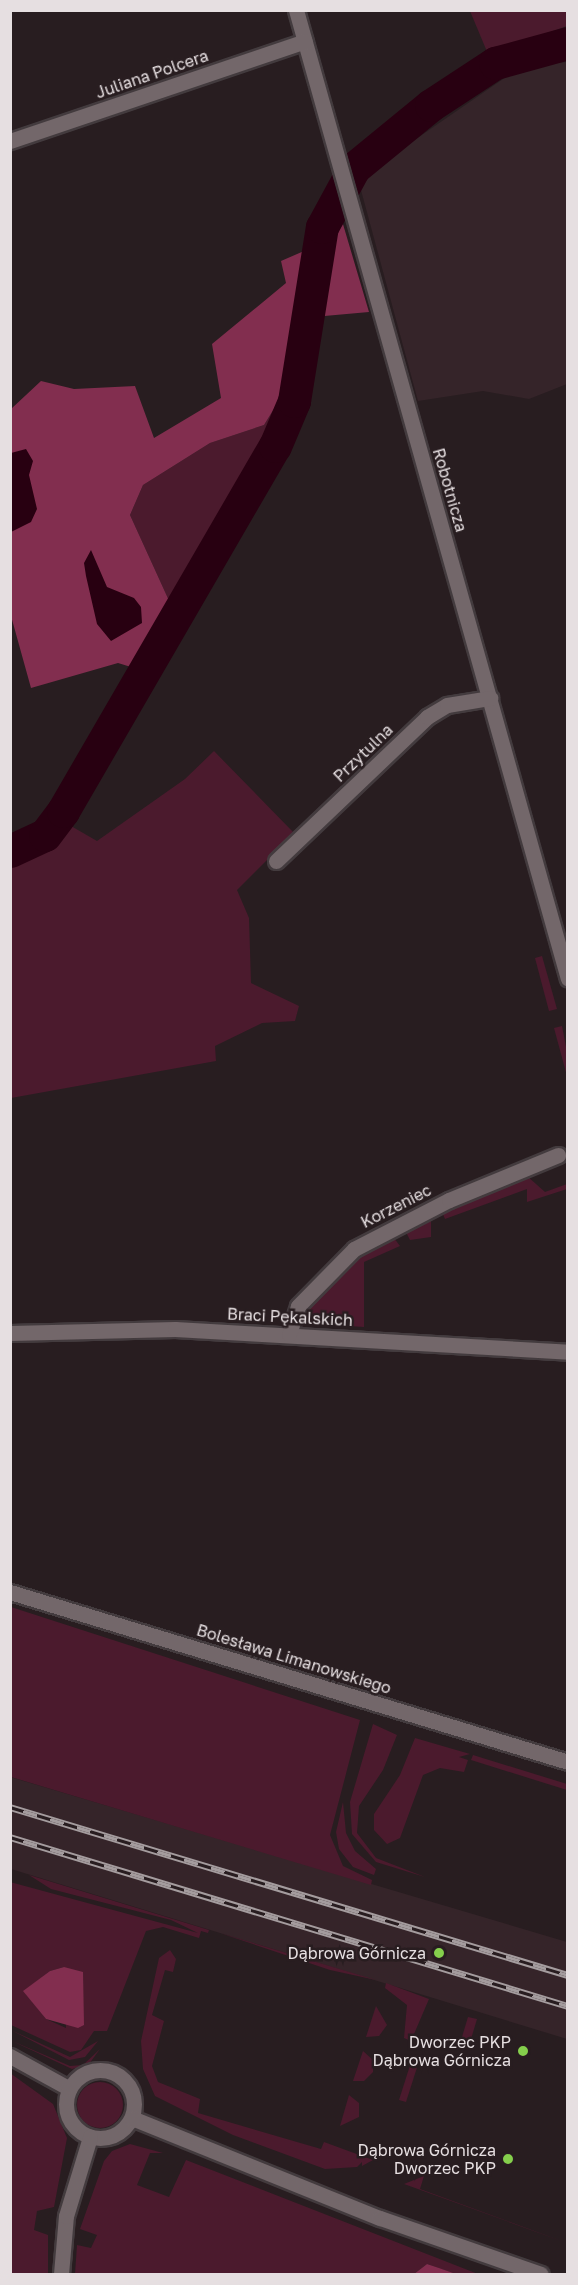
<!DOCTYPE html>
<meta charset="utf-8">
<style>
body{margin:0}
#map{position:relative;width:578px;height:2285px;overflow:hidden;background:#281d20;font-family:"Golos Text",sans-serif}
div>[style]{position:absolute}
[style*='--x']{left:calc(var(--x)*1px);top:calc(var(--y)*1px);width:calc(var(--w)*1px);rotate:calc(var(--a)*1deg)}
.built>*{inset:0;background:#352429}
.green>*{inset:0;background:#4b1a2d}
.round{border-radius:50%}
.forest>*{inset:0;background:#822e4f}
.water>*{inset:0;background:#280011}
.river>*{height:33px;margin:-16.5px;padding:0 16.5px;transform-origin:16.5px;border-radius:16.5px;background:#280011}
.roads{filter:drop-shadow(2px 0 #433b3e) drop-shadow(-2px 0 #433b3e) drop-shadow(0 2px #433b3e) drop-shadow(0 -2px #433b3e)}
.minor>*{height:15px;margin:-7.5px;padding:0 7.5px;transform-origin:7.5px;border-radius:7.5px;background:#73676a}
.minor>.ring{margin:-7.5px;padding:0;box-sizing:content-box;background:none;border:15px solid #73676a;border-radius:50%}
.rail>*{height:7px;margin-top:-3.5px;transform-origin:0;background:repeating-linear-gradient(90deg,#281d20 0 14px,#a49c9e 0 28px);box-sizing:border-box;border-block:2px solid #a49c9e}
.dots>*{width:16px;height:16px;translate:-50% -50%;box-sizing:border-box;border:3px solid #281d20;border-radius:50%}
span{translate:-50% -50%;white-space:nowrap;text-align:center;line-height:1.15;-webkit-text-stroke:5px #281d20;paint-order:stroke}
.street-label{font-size:16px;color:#e6dfe1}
.poi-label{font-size:16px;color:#e6dfe1}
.right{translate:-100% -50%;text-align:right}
.frame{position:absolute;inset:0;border:12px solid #e6dfe1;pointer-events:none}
</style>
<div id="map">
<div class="built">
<div style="clip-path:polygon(567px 62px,567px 384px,529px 399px,483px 391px,418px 401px,358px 179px,522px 66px)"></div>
<div style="clip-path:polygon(10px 1777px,567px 1942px,567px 2039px,11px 1869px)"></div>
</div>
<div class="green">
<div style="clip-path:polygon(470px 11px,567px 11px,567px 26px,488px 54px)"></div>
<div style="clip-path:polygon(288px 386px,277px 421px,171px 605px,130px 515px,143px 485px,210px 443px,264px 425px)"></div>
<div style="clip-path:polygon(214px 751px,294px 833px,237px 890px,249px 918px,251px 983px,299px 1006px,295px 1021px,262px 1023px,215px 1046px,216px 1061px,11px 1098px,11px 857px,32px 853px,57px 829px,71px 826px,97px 841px,185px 779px)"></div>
<div style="clip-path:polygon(542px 956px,557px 1009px,549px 1011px,535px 958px)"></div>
<div style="clip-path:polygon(562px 1026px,567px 1052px,567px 1076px,554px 1028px)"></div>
<div style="clip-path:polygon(527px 1176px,545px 1192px,567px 1184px,567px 1189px,527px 1202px,527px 1189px,445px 1219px,442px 1212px)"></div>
<div style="clip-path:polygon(431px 1217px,431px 1237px,410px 1240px,405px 1230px)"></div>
<div style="clip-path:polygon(391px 1234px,400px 1246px,364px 1262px,364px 1327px,305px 1323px,302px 1312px,342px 1264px)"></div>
<div style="clip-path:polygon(11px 1607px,360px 1720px,330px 1835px,343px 1866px,372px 1880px,371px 1885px,11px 1777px)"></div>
<div style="clip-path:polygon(373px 1724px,397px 1735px,383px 1770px,359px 1806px,357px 1833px,376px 1858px,425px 1877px,376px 1862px,352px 1834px,350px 1802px)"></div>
<div style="clip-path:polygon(415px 1738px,470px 1754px,459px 1757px,468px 1760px,464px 1772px,440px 1768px,423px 1775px,400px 1838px,387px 1844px,374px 1830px,374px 1814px,400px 1775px)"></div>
<div style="clip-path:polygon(473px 1755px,567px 1784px,567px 1790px,471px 1760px)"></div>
<div style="clip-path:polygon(343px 1802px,346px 1833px,355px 1851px,376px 1869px,374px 1875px,353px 1867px,339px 1849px,336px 1832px)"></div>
<div style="clip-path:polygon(evenodd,29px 1875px,209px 1930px,208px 1933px,201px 1931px,199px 1938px,163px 1927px,146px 1931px,107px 2031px,94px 2031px,81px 2050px,70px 2052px,11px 2025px,10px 1882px,198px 1933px,171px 1920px,51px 1889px,29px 1875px,64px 1967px,66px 2028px,46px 2019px,24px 1991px,50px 1971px,64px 1967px)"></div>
<div style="clip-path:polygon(220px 1933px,376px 1980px,330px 1970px)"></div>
<div style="clip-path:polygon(170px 1950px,176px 1959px,173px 1972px,165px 1970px,152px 2015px,164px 2021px,152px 2066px,158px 2082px,200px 2099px,198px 2113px,321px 2149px,324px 2142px,373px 2160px,362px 2166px,362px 2162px,357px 2167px,325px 2169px,233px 2135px,155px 2096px,143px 2069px,141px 2041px,159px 1958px)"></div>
<div style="clip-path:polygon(386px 1983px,429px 1999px,411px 2041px,404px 2038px,407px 2005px,385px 1988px)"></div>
<div style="clip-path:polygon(376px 2006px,387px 2025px,379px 2036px,366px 2037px)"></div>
<div style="clip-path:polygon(468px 2017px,477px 2019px,468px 2049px,459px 2047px)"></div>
<div style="clip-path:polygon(11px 2030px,70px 2057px,98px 2041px,85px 2057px,69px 2060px)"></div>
<div style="clip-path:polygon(10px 2040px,70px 2066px,83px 2065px,100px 2049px,89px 2064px,72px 2069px)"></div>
<div style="clip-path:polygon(363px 2051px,373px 2060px,373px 2072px,364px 2081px,353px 2081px)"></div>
<div style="clip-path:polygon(413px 2056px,420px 2058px,406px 2102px,399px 2100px)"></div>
<div style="clip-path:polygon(10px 2073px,53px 2104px,67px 2138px,54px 2207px,37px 2211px,34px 2230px,48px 2235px,48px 2274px,11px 2274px)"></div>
<div class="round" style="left:77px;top:2082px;width:46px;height:46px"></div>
<div style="clip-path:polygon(349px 2095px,359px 2103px,359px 2117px,340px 2126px)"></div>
<div style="clip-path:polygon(130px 2144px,163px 2153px,150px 2153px,137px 2185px,169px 2197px,186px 2160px,478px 2274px,456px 2274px,427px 2264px,414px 2274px,75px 2274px,77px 2245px,91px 2248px,97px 2235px,80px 2229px,104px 2161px,112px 2151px)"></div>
<div style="clip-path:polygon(424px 2176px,420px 2189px,567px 2243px,404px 2184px)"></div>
</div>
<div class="forest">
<div style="clip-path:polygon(332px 187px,369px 312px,302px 318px,288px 386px,264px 425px,210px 443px,143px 485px,130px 515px,171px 605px,131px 667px,118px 663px,31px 688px,11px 616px,11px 409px,41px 381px,74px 389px,135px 386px,154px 438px,221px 398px,212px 344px,286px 283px,281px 261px,304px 251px)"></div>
<div style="clip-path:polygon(64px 1967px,83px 1972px,84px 2025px,78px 2028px,46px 2019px,23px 1991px,50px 1971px)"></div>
<div style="clip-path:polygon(427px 2264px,439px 2268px,456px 2274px,414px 2274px)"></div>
</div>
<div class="water">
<div style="clip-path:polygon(26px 449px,33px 461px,29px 475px,37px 509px,31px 522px,11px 532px,11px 453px)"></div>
<div style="clip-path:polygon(91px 550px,107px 587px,134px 598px,141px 607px,142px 623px,111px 641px,97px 624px,86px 576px,84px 563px)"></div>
</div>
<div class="river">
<div style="--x:10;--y:851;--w:38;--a:-25"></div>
<div style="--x:45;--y:835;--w:30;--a:-53"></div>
<div style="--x:63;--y:811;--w:422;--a:-59.9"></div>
<div style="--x:275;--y:446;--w:49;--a:-67.1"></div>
<div style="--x:294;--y:401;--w:176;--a:-80.9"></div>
<div style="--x:322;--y:227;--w:67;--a:-61.5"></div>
<div style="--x:354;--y:168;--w:99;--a:-39.3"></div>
<div style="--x:431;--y:105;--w:77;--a:-33.3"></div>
<div style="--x:495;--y:63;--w:76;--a:-15.3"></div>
</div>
<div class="roads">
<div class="minor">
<div style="--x:296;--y:10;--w:1006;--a:74.32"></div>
<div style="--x:10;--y:141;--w:311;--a:-18.7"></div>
<div style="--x:276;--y:861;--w:209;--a:-43.6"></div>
<div style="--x:427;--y:717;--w:23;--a:-31"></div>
<div style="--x:447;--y:705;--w:44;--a:-9.2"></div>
<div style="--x:10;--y:1333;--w:165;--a:-1.4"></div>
<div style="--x:175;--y:1329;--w:394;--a:3.3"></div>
<div style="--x:289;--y:1334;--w:29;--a:-72"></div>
<div style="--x:298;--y:1306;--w:80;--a:-45.5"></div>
<div style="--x:354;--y:1249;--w:107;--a:-27.3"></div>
<div style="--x:449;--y:1200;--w:118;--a:-22.4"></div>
<div style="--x:10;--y:1592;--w:583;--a:16.94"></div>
<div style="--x:10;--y:2056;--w:68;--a:28.8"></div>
<div class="ring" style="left:66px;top:2070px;width:53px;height:53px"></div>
<div style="--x:132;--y:2118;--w:267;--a:22"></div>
<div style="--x:380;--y:2218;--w:170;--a:19.2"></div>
<div style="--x:61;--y:2274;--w:58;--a:-85.1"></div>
<div style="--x:66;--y:2216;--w:83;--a:-73.1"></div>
</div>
</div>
<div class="rail">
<div style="--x:10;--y:1807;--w:583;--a:16.76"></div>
<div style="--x:10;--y:1837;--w:583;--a:16.85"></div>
</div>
<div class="dots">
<div style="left:439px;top:1953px;background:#85cf4c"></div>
<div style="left:523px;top:2051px;background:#85cf4c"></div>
<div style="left:508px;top:2159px;background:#85cf4c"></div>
</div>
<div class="street-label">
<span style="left:152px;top:74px;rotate:-19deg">Juliana Polcera</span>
<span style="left:450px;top:490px;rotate:74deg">Robotnicza</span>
<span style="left:363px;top:753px;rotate:-44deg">Przytulna</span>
<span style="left:396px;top:1206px;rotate:-27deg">Korzeniec</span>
<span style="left:290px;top:1317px;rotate:3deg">Braci Pękalskich</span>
<span style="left:294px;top:1659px;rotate:17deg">Bolesława Limanowskiego</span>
</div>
<div class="poi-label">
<span class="right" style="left:426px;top:1953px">Dąbrowa Górnicza</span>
<span class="right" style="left:511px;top:2051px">Dworzec PKP<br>Dąbrowa Górnicza</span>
<span class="right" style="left:496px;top:2159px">Dąbrowa Górnicza<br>Dworzec PKP</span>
</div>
<div class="frame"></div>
</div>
